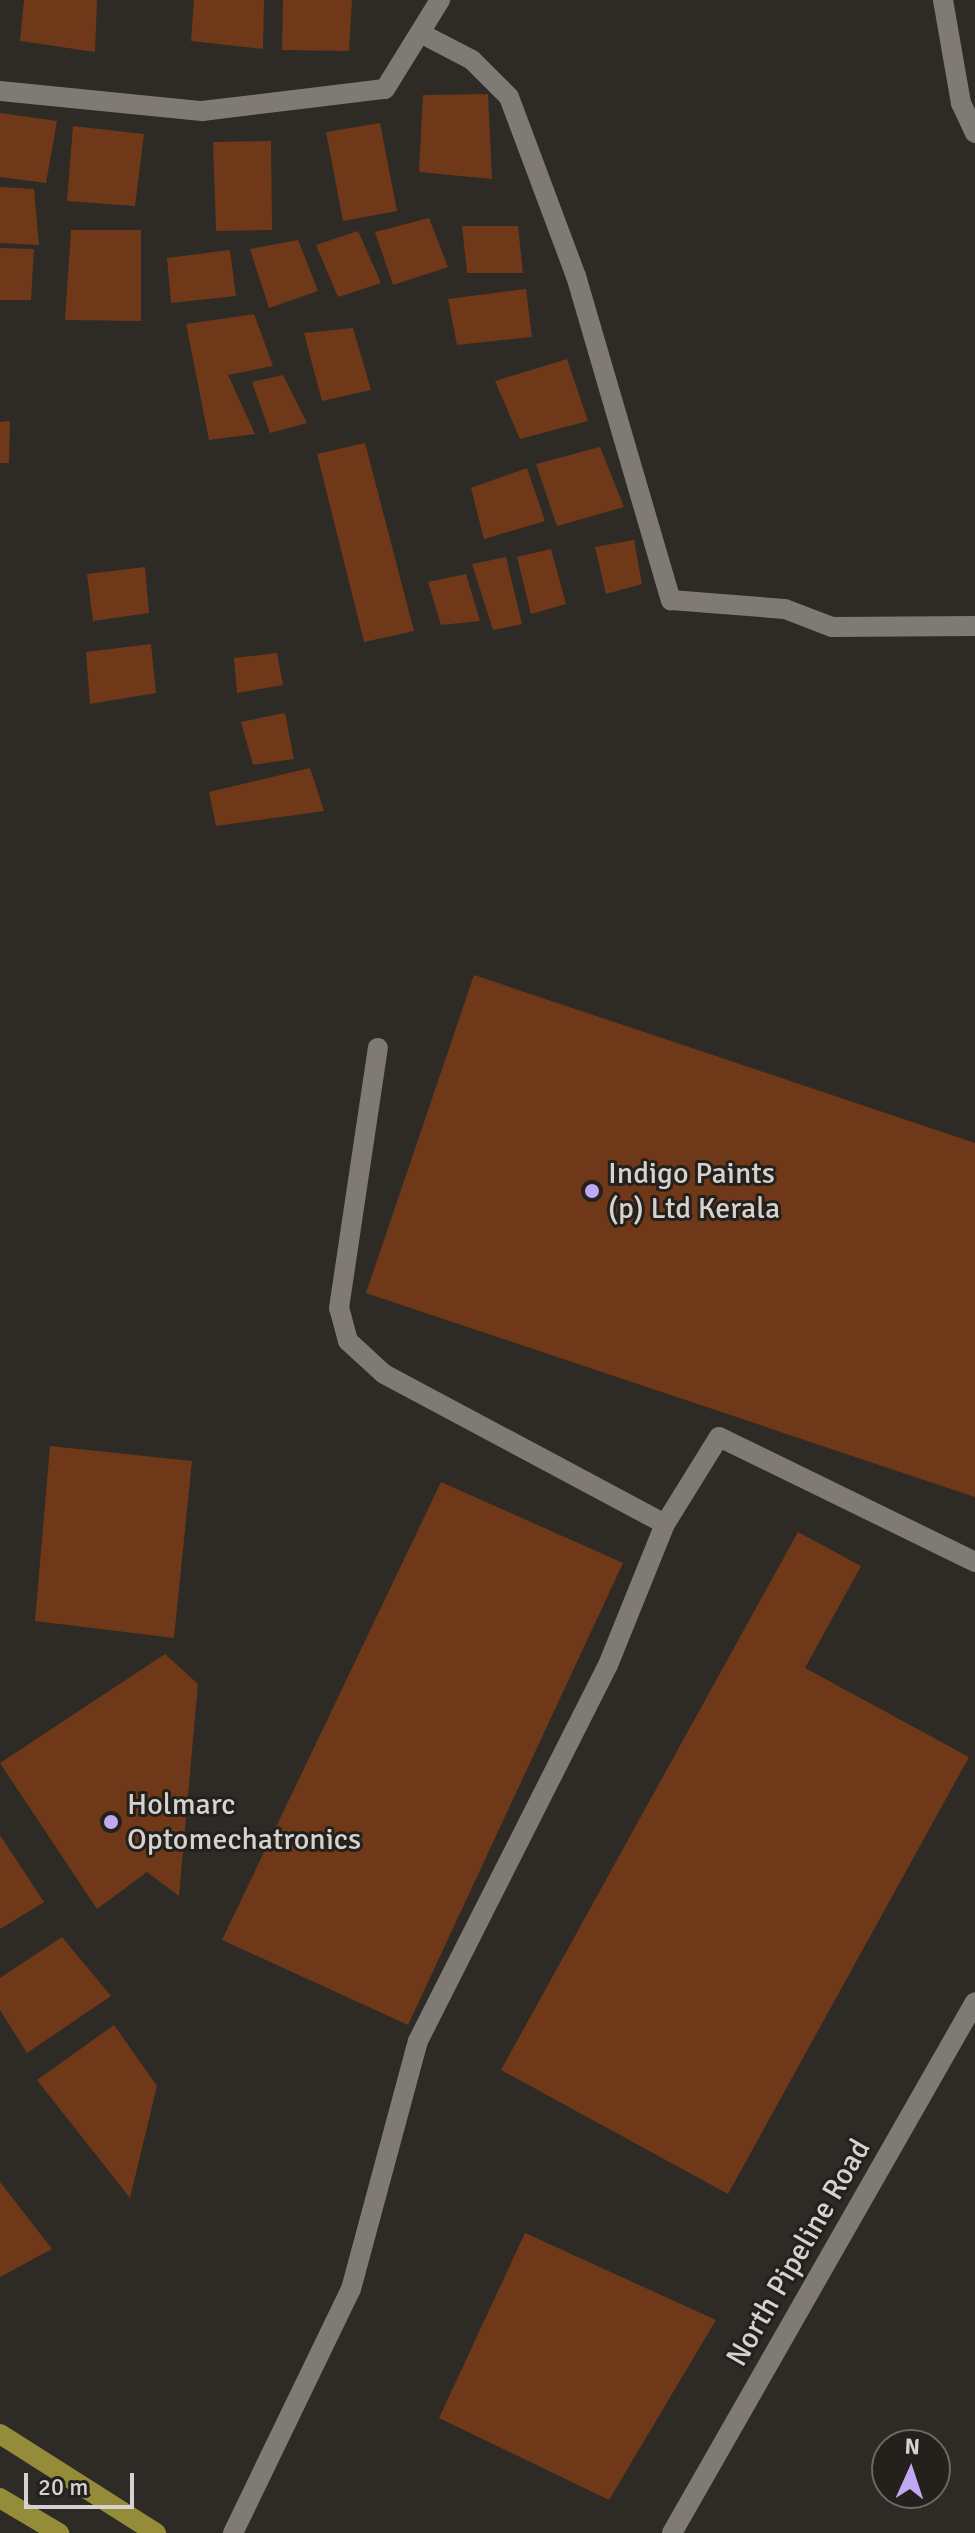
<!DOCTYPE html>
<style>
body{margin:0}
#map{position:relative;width:975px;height:2533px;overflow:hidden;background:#2e2a25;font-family:Signika,sans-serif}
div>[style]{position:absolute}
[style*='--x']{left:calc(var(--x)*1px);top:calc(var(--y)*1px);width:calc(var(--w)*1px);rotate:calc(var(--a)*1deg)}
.building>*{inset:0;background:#6f3919}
.lane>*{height:20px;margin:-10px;padding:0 10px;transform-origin:10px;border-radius:10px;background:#7f7a74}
.street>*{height:20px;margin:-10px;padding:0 10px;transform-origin:10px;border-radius:10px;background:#7f7a74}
.primary>*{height:20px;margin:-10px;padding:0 10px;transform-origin:10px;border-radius:10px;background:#948c39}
.dots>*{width:22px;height:22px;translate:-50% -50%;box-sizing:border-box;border:4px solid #24201b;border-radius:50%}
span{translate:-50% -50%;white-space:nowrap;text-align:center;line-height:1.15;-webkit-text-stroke:6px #24201b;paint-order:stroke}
.poi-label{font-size:30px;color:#d5d2cf}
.left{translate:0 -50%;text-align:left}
.street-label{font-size:30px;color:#d5d2cf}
.north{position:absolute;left:871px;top:2429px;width:80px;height:80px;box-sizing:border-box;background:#24201b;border:2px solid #6b6763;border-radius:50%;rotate:3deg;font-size:22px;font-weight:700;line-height:32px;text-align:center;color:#d5d2cf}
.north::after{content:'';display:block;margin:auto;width:28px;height:36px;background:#c1a8f3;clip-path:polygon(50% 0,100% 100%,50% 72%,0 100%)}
.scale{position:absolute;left:24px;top:2473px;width:110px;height:36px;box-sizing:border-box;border:4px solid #d5d2cf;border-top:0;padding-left:10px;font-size:24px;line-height:28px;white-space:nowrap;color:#d5d2cf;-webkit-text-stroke:6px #24201b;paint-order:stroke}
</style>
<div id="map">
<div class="building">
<div style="clip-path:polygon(24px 0,97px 0,95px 52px,20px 41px)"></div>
<div style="clip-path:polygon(194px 0,264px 0,263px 49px,191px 41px)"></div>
<div style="clip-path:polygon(283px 0,352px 0,349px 51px,282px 50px)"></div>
<div style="clip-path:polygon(488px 94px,492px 179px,419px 172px,423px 95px)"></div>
<div style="clip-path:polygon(0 113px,57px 121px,46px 183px,0 177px)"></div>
<div style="clip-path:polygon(380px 123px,397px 211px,343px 221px,326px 132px)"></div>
<div style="clip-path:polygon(73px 126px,144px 134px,135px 206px,67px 201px)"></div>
<div style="clip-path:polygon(271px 141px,272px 230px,216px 231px,213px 142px)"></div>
<div style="clip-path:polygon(0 187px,34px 189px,39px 245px,0 243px)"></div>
<div style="clip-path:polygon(429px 218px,448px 267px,393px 285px,375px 232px)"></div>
<div style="clip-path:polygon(462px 226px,518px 226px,523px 273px,467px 273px)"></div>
<div style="clip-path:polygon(71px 230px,141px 230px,141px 321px,65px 320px)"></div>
<div style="clip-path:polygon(358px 231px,381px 283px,338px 297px,316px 245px)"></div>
<div style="clip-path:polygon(298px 240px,318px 291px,269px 308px,250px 249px)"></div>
<div style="clip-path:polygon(0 248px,34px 249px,31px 300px,0 300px)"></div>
<div style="clip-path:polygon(230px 250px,236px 296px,171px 303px,167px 258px)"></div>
<div style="clip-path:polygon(526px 289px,532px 337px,457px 345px,448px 299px)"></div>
<div style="clip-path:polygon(254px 314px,273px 366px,228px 375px,255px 434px,209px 440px,186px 324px)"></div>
<div style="clip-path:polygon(353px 328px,371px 390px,322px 401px,304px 333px)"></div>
<div style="clip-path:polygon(567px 359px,588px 421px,520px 439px,495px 381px)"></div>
<div style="clip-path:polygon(283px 375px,307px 423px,270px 433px,252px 382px)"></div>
<div style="clip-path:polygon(10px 421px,9px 463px,0 463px,0 422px)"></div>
<div style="clip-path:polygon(365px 443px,414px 631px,364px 642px,317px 454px)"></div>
<div style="clip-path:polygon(600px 447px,624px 507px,557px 526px,536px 464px)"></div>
<div style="clip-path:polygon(527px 468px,545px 521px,484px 539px,471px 488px)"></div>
<div style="clip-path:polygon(634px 540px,642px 584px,606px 594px,595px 547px)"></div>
<div style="clip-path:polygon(551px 549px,566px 604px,531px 614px,517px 557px)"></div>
<div style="clip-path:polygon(506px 557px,522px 624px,493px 630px,472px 564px)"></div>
<div style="clip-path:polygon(145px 567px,149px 613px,93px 621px,87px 574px)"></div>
<div style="clip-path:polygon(466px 574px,480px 621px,441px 625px,428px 582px)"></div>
<div style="clip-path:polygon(151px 644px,156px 693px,90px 704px,86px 652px)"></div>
<div style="clip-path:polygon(277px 653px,283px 685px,237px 693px,234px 658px)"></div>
<div style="clip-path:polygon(285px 713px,294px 759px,253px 765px,241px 722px)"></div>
<div style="clip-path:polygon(310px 768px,324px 811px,216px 826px,209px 792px)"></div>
<div style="clip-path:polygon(474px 975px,975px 1143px,975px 1497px,366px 1293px)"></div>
<div style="clip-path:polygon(50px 1446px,192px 1461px,174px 1638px,35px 1621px)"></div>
<div style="clip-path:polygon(441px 1482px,623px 1563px,408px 2025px,222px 1940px)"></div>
<div style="clip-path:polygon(798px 1532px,861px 1566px,805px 1668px,969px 1757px,728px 2194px,501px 2070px)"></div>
<div style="clip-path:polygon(165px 1654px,198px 1684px,179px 1896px,147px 1872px,97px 1909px,0 1763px)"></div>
<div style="clip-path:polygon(0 1835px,44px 1902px,0 1929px)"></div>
<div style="clip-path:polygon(62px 1937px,111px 1996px,27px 2053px,0 2010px,0 1978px)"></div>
<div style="clip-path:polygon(114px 2025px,157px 2086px,130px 2198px,37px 2080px)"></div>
<div style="clip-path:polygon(0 2182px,52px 2249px,0 2277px)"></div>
<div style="clip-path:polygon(525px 2233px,716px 2320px,609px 2500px,439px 2418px)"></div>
</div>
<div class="lane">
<div style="--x:665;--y:1524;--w:102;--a:-58.2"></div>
<div style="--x:719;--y:1437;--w:285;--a:26"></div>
<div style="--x:233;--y:2533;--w:271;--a:-64.2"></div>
<div style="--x:351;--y:2289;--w:257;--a:-74.9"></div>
<div style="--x:418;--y:2041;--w:421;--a:-63.2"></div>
<div style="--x:608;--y:1665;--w:152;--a:-68"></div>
<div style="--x:665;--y:1524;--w:319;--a:-151.9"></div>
<div style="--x:384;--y:1374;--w:49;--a:-137.5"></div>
<div style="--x:348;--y:1341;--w:34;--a:-105"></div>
<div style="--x:339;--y:1308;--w:263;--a:-81.5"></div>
</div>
<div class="street">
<div style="--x:943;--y:0;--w:105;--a:80.1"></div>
<div style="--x:961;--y:103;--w:33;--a:65"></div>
<div style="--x:424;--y:35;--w:54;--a:27.5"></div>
<div style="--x:472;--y:60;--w:52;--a:45"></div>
<div style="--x:509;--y:97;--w:191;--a:69.5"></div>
<div style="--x:576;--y:276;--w:338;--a:73.7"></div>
<div style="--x:671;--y:600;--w:114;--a:4.5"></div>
<div style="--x:785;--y:609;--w:50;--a:21"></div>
<div style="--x:832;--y:627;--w:143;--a:-0.4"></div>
<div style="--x:0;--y:91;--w:203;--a:5.7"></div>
<div style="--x:202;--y:111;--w:184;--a:-6.9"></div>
<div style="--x:385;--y:89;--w:105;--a:-58.3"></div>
<div style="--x:672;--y:2533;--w:611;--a:-60.29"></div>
</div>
<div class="primary">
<div style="--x:0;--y:2434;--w:185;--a:32.4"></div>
<div style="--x:0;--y:2498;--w:69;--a:30.7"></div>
</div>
<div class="dots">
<div style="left:592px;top:1191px;background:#c1a8f3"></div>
<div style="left:111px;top:1822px;background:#c1a8f3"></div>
</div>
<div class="poi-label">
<span class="left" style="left:608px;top:1191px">Indigo Paints<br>(p) Ltd Kerala</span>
<span class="left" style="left:127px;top:1822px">Holmarc<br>Optomechatronics</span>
</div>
<div class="street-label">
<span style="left:799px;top:2253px;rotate:-60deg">North Pipeline Road</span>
</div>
<div class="north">N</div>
<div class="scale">20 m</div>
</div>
